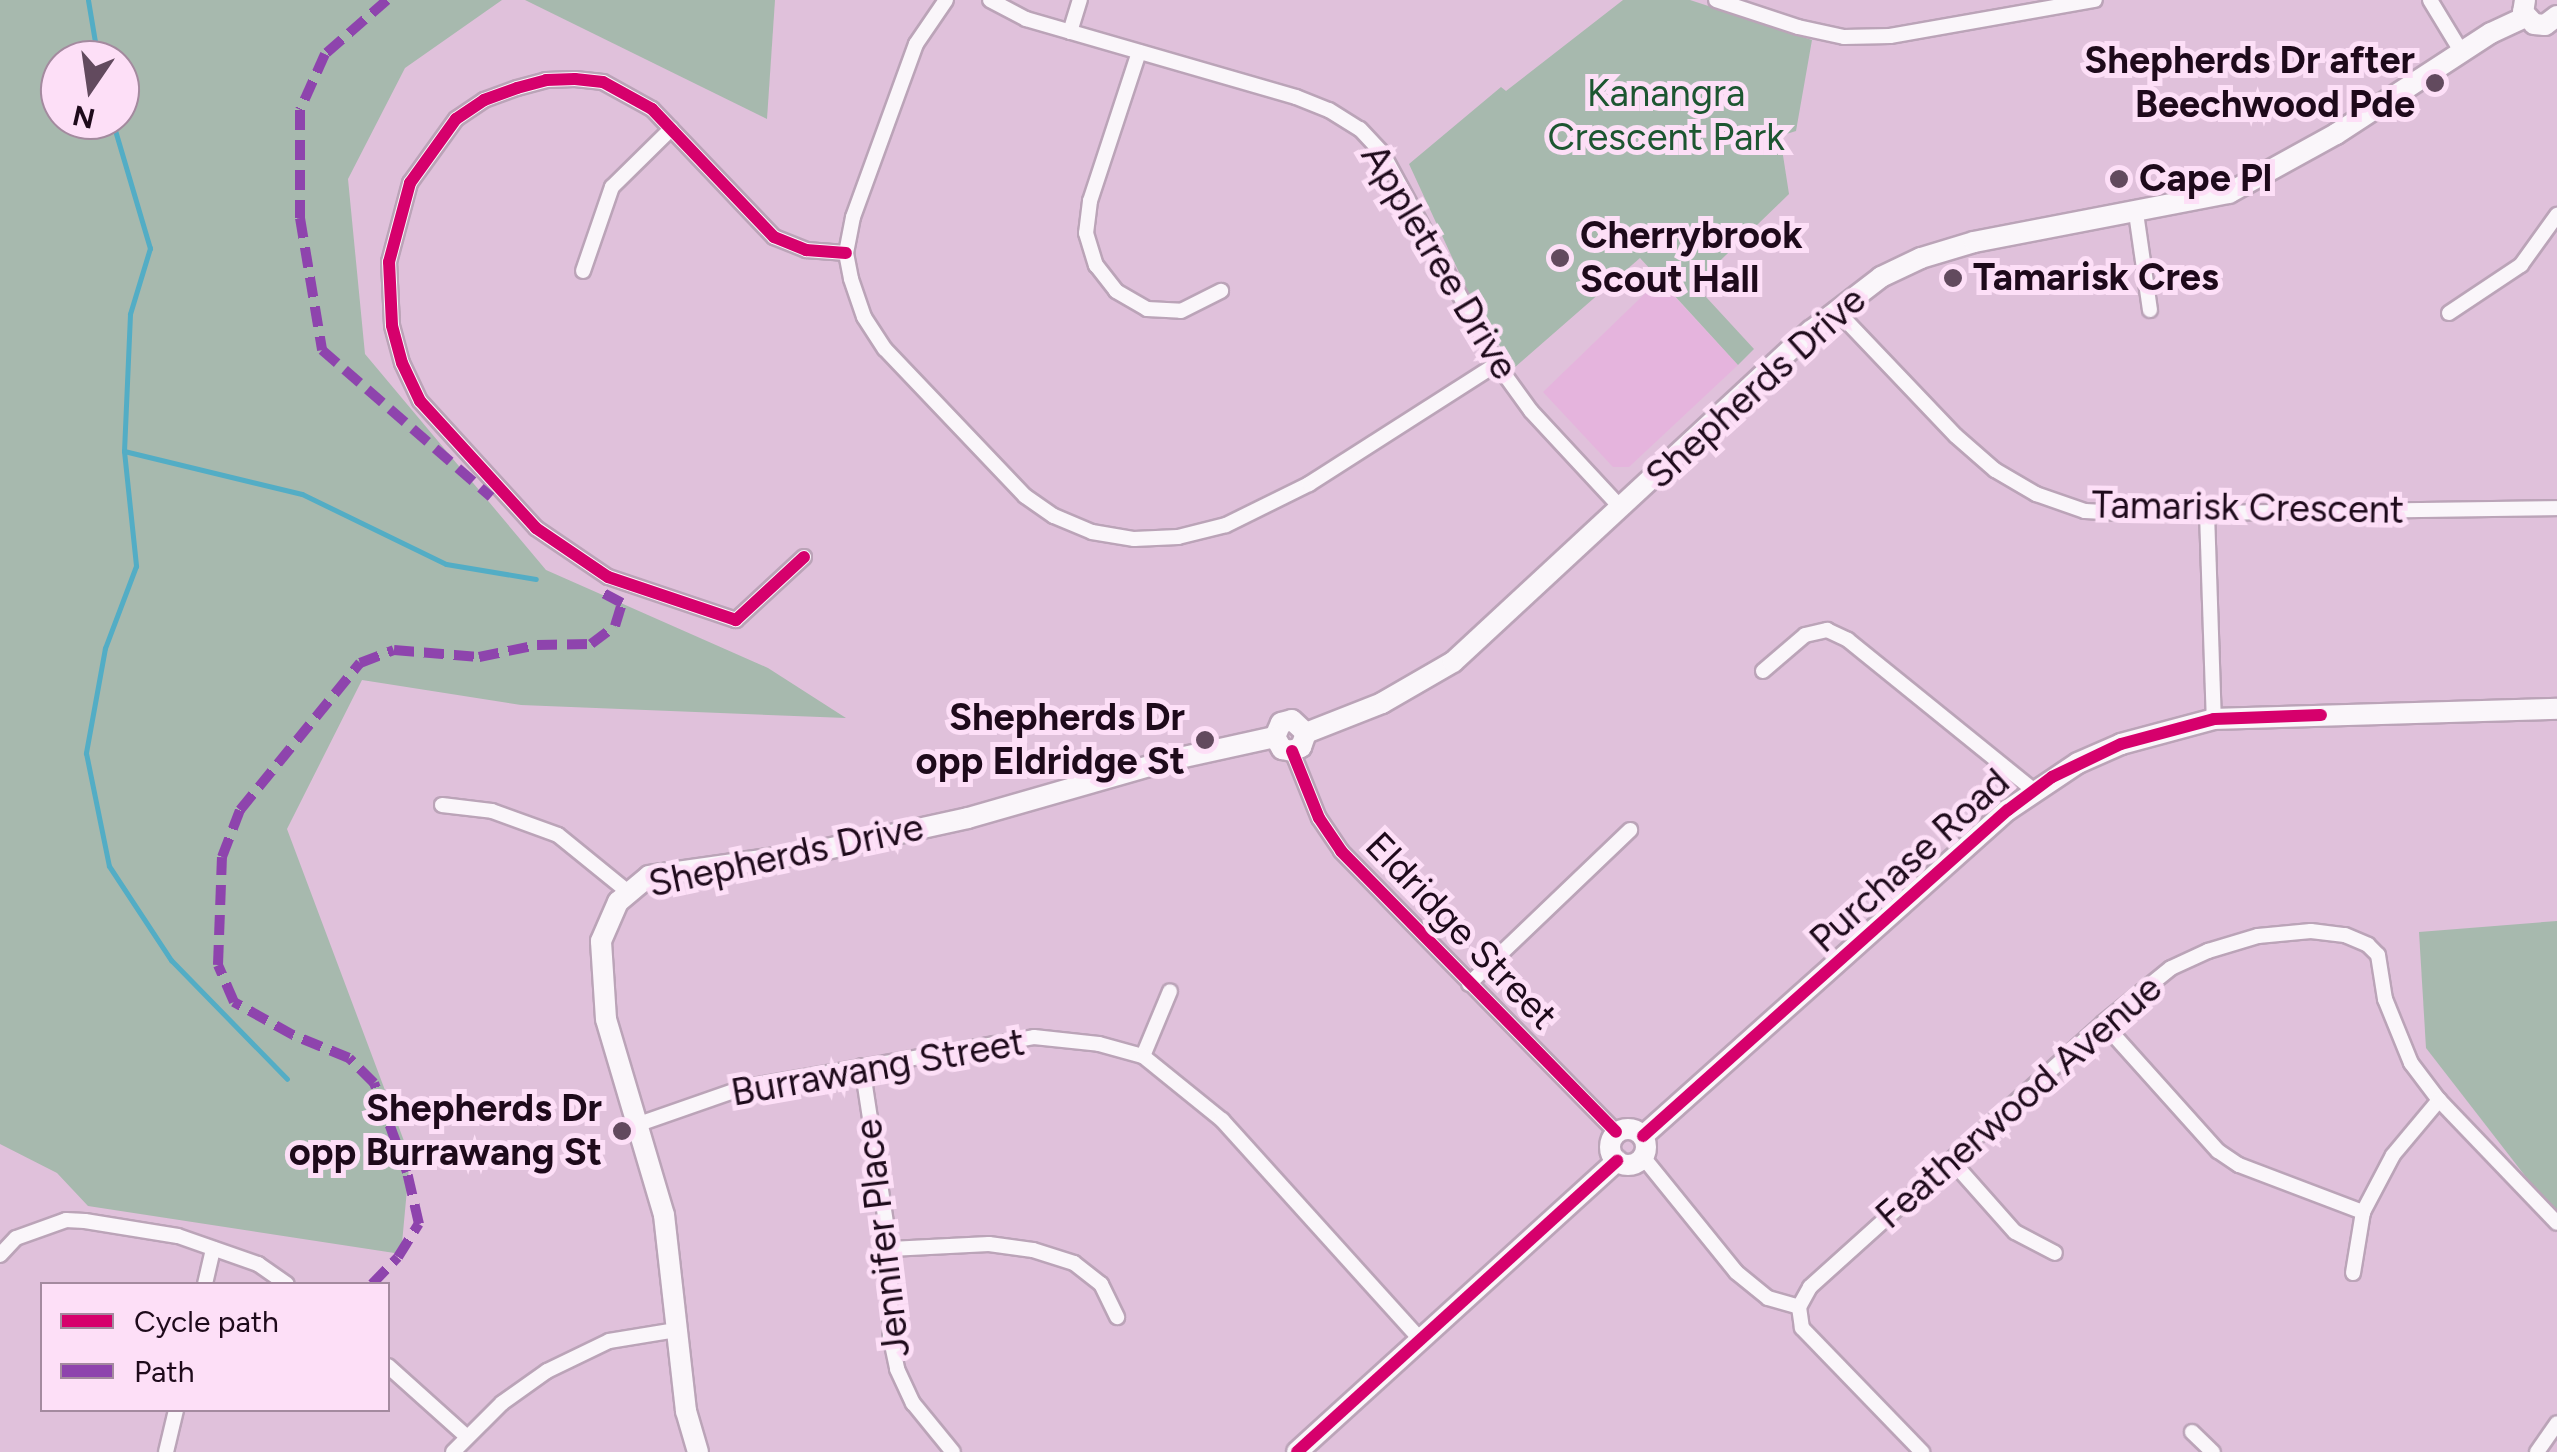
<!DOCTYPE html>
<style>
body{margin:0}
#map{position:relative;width:2557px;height:1452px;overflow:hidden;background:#e0c1db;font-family:Figtree,sans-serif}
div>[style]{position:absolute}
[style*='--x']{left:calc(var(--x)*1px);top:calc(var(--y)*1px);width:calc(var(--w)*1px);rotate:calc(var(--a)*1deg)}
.built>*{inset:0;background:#e5b4dd}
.green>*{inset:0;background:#a7b9ae}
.stream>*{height:5px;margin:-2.5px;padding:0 2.5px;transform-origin:2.5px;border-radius:2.5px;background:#53adc5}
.roads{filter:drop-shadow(2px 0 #bba4b8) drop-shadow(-2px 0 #bba4b8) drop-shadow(0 2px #bba4b8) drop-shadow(0 -2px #bba4b8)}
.street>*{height:14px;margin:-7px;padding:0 7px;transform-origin:7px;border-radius:7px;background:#faf6fa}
.secondary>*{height:20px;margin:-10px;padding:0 10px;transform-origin:10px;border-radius:10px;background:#faf6fa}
.secondary>.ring{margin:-10px;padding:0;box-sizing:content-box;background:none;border:20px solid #faf6fa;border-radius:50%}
.quiet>*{height:10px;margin-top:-5px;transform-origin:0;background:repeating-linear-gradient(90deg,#8e44ad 0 20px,transparent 0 30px)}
.cycleway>*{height:12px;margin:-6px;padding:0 6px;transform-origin:6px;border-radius:6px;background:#d6006c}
.dots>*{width:28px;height:28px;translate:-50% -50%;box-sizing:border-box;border:5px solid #fddff7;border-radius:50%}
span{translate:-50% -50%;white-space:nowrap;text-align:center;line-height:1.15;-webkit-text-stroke:10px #fddff7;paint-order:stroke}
.poi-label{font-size:38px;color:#1e0a1b;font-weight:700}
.right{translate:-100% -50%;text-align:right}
.left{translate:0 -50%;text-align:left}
.park-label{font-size:38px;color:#1d5631}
.street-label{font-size:38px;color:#1e0a1b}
.legend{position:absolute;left:40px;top:1282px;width:350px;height:130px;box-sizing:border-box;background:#fddff7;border:2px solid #a48a9f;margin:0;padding:12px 18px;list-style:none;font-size:30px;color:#1e0a1b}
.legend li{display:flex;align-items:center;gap:20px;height:50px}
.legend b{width:50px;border:2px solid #a48a9f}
.north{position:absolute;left:40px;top:40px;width:100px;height:100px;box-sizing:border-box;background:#fddff7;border:2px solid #a48a9f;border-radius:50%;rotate:193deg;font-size:28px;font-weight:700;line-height:40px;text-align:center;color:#1e0a1b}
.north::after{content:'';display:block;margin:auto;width:35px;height:45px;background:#624a5e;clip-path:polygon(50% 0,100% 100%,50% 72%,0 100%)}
</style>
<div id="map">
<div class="built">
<div style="clip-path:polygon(1659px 280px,1738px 365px,1629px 467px,1613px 467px,1543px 392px)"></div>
</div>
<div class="green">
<div style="clip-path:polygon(evenodd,0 0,502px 0,405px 68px,348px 179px,365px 354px,546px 570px,768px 668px,846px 718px,521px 705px,362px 680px,287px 829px,410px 1157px,401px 1254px,88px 1206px,57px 1173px,0 1144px,0 0,60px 60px,120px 60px,120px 120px,60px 120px,60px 60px)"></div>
<div style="clip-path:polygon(525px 0,775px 0,767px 119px)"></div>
<div style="clip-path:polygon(1623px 0,1690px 0,1812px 40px,1796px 131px,1780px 136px,1789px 194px,1695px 285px,1754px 349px,1738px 365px,1640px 258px,1514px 368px,1475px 307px,1409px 164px,1501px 87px,1506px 91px)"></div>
<div style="clip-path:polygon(2557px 921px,2557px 1217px,2426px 1048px,2419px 932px)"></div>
</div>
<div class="stream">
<div style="--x:88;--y:0;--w:61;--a:80.5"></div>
<div style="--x:112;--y:120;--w:134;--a:73.5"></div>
<div style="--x:150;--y:248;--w:69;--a:106.9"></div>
<div style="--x:130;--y:314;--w:137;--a:92.5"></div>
<div style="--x:124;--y:451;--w:116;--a:84"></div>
<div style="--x:136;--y:566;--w:88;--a:110.7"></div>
<div style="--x:105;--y:648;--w:107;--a:100.3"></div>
<div style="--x:86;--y:753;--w:115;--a:78.5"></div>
<div style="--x:109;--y:866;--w:113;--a:56.6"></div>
<div style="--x:171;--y:960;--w:166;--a:45.7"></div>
<div style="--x:124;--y:451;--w:183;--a:13.6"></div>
<div style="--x:302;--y:494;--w:160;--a:25.9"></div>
<div style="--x:446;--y:564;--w:91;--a:9.5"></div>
</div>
<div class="roads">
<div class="street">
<div style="--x:946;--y:0;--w:53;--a:124.3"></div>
<div style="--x:916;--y:44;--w:184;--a:110"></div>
<div style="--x:853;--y:217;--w:37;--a:101"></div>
<div style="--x:846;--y:253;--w:26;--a:79"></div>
<div style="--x:851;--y:279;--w:40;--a:71.1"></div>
<div style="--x:864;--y:317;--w:38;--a:57"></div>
<div style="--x:885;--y:349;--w:203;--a:46.4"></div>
<div style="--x:1025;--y:496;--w:35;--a:35"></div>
<div style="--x:1054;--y:516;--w:41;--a:22.8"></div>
<div style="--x:1092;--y:532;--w:43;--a:9.5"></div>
<div style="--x:1134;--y:539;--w:44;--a:-2.6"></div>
<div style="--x:1178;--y:537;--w:49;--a:-14"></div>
<div style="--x:1226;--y:525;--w:93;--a:-26.3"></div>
<div style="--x:1309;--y:484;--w:223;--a:-32.6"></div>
<div style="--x:990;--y:0;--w:41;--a:27.8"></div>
<div style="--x:1026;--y:19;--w:281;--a:16.1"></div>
<div style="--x:1296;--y:97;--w:35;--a:22"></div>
<div style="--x:1329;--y:110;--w:36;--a:32"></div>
<div style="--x:1360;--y:129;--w:34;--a:47"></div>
<div style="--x:1383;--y:154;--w:239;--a:61.5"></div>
<div style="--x:1497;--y:364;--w:58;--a:54.1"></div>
<div style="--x:1531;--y:411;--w:132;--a:47.1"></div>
<div style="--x:1716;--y:0;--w:86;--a:18.2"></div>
<div style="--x:1798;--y:27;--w:47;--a:12.3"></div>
<div style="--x:1844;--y:37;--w:46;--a:-1.2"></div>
<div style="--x:1890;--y:36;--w:208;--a:-10"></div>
<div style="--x:2430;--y:0;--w:60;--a:58.7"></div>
<div style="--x:1070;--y:32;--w:34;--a:-73"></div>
<div style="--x:1139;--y:52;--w:157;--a:108.2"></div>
<div style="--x:1090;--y:201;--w:32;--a:97"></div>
<div style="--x:1086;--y:233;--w:34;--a:73"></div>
<div style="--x:1096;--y:265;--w:33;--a:52"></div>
<div style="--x:1116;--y:291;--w:36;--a:30"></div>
<div style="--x:1147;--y:309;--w:34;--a:3"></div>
<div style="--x:1181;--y:311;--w:45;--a:-26.6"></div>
<div style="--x:2136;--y:213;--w:98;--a:81.8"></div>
<div style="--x:583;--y:271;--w:89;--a:-71"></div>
<div style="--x:612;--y:187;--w:83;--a:-44.5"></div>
<div style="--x:1835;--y:309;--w:175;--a:46.4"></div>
<div style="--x:1956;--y:436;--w:52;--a:41.1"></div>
<div style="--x:1995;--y:470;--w:48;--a:30.3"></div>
<div style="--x:2036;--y:494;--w:52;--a:19.1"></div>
<div style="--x:2085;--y:511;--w:57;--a:3"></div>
<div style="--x:2142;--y:514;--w:415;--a:-0.8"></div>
<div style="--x:2449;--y:313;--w:87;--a:-33.7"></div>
<div style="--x:2521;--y:265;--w:62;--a:-54.2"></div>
<div style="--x:2207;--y:513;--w:206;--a:88.1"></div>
<div style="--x:804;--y:557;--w:93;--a:137.2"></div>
<div style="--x:736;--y:620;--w:135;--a:-161.4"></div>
<div style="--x:608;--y:577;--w:87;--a:-145.8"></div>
<div style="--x:536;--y:528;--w:172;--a:-132.4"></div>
<div style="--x:420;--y:401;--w:42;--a:-115.3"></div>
<div style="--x:402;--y:363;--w:39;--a:-105"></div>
<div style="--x:392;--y:325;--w:63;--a:-92.7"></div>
<div style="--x:389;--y:262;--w:82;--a:-75.1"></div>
<div style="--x:410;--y:183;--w:79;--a:-54.3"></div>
<div style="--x:456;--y:119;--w:34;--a:-34"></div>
<div style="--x:484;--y:100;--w:35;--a:-20"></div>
<div style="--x:517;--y:88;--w:30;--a:-15"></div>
<div style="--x:546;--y:80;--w:29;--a:-2"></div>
<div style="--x:575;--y:79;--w:28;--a:6"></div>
<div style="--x:603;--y:82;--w:56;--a:28.9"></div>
<div style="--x:652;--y:109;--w:177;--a:46.4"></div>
<div style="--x:774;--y:237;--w:35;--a:22"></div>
<div style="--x:806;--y:250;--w:40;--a:4.3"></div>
<div style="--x:1763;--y:671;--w:55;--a:-40.6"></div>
<div style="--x:1805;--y:635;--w:23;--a:-13"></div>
<div style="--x:1827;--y:630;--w:23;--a:25"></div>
<div style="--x:1848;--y:640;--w:238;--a:39"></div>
<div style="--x:1292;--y:751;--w:72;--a:68.1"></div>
<div style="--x:1319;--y:818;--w:40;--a:56"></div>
<div style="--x:1341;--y:851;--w:393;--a:45.6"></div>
<div style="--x:442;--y:805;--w:50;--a:6.8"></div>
<div style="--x:492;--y:811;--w:70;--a:20"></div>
<div style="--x:558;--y:835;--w:89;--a:39.1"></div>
<div style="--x:1469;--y:984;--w:223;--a:-43.7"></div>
<div style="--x:2103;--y:1023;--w:172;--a:48.1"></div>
<div style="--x:2218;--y:1151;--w:25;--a:34"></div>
<div style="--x:2239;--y:1165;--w:133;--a:20.8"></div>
<div style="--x:1143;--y:1056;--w:70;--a:-67.4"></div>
<div style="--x:862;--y:1066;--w:185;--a:81.3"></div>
<div style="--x:890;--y:1249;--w:86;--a:90"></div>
<div style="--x:890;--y:1335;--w:35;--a:78"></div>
<div style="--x:897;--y:1369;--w:38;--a:65"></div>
<div style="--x:913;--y:1403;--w:63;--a:50.8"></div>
<div style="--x:636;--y:1125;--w:112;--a:-19.2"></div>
<div style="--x:742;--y:1088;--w:296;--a:-9.9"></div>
<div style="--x:1034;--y:1037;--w:65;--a:6.1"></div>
<div style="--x:1099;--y:1044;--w:46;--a:15.3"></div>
<div style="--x:1143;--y:1056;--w:102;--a:39"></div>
<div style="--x:1222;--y:1120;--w:298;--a:47.9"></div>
<div style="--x:1643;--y:1157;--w:148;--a:51"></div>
<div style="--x:1736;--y:1272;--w:41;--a:39.1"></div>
<div style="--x:1768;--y:1298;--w:32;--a:16"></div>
<div style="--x:1951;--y:1160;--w:96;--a:48.4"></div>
<div style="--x:2015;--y:1232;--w:45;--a:27.7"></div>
<div style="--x:890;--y:1249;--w:99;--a:-2.9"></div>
<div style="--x:989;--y:1244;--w:44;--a:7.8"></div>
<div style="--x:1033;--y:1250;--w:43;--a:17.6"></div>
<div style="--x:1074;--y:1263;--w:34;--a:38"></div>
<div style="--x:1101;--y:1284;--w:37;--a:64"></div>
<div style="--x:0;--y:1255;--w:23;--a:-47"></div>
<div style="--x:16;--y:1238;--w:53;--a:-19.8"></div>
<div style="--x:66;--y:1220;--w:19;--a:3"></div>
<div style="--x:85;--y:1221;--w:94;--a:9.2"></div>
<div style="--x:178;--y:1236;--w:85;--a:19.3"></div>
<div style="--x:258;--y:1264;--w:35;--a:35"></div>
<div style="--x:2353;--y:1273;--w:62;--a:-80.7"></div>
<div style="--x:2363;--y:1212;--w:64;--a:-62.2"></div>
<div style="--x:2393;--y:1155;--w:72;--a:-50.1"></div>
<div style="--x:205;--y:1284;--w:36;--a:-77"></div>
<div style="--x:1799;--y:1307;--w:23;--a:-61"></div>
<div style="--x:1810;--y:1287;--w:394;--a:-42"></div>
<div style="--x:2103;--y:1023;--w:87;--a:-39"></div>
<div style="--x:2171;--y:968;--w:41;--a:-24.7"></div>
<div style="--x:2208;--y:951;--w:52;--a:-16.7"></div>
<div style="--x:2258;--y:936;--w:53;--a:-5.4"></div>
<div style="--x:2311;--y:931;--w:34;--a:7"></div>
<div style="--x:2345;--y:935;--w:25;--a:23"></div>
<div style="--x:2368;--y:945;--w:14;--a:45"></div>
<div style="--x:2378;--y:955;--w:45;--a:81"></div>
<div style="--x:2385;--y:999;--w:69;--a:67.9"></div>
<div style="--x:2411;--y:1063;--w:46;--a:52.9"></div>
<div style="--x:2439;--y:1100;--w:170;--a:46.2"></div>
<div style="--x:1799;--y:1307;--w:21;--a:82"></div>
<div style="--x:1802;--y:1328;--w:173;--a:45.9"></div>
<div style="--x:388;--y:1366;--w:105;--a:41.9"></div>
<div style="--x:2192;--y:1432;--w:29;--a:44"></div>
<div style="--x:166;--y:1452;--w:43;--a:-76.6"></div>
<div style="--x:453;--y:1452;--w:69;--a:-45"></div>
<div style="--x:502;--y:1403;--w:55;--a:-35.4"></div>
<div style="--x:547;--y:1371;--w:69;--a:-25.8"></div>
<div style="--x:609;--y:1341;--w:68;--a:-9.3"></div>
<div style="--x:2537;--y:1452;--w:35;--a:-55"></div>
</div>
<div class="secondary">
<div style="--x:2525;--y:0;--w:12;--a:99"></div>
<div style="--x:2523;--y:12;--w:16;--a:47"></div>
<div style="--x:2534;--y:24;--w:11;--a:5"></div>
<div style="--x:2545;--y:25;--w:15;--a:-37"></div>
<div style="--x:1306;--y:733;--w:82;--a:-21.5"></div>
<div style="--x:1382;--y:703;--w:82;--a:-30"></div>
<div style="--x:1453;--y:662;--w:488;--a:-42.8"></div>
<div style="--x:1811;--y:331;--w:88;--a:-37.6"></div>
<div style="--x:1881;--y:277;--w:44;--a:-25.4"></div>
<div style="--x:1921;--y:258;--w:55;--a:-16.8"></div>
<div style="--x:1974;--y:242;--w:260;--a:-10.9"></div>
<div style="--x:2229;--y:193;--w:122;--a:-28.9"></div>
<div style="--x:2336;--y:134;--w:185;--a:-33.1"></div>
<div style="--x:2491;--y:33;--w:38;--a:-25"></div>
<div style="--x:1275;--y:737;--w:14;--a:60"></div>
<div style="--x:1282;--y:749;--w:10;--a:11"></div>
<div style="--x:1292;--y:751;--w:10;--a:-24"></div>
<div style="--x:1301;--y:747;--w:15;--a:-70"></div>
<div style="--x:1275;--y:737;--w:15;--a:-67"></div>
<div style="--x:1281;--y:723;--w:11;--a:-15"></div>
<div style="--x:1292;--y:720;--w:19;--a:43"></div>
<div class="ring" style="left:1610px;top:1129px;width:16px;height:16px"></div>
<div style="--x:1643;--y:1136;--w:489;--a:-41.8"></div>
<div style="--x:2008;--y:810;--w:84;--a:-33.9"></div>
<div style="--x:2078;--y:763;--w:47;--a:-23.8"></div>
<div style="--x:2121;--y:744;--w:96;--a:-15"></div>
<div style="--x:2214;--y:719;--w:343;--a:-1.7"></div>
<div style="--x:698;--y:1452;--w:43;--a:-106.3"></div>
<div style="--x:686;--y:1411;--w:197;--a:-96.4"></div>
<div style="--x:664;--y:1215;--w:204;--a:-106.5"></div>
<div style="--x:606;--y:1019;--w:78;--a:-93.7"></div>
<div style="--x:601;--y:941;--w:43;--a:-66.4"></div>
<div style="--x:618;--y:902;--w:40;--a:-40"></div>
<div style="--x:649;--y:876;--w:157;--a:-8.1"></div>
<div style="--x:804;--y:854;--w:168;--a:-12.4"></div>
<div style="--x:968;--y:818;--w:210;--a:-16"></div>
<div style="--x:1170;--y:760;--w:107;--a:-12.4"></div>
<div style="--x:1297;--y:1452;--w:433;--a:-42.3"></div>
</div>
</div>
<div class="quiet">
<div style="--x:387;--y:0;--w:82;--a:138.9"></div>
<div style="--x:325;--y:54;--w:61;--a:114.1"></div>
<div style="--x:300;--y:110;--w:108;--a:90"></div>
<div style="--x:300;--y:218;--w:134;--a:80.5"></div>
<div style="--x:322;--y:350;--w:224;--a:41"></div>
<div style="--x:372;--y:1284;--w:37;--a:-46"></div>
<div style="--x:398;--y:1257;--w:39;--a:-58"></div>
<div style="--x:419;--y:1224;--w:53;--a:-103"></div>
<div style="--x:407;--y:1172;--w:95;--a:-110.3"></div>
<div style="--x:374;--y:1083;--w:35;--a:-135"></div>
<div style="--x:349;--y:1058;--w:61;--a:-157.7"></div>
<div style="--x:293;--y:1035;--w:68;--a:-150.8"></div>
<div style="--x:234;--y:1002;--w:40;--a:-113.4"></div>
<div style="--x:218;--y:965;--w:108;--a:-87.9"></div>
<div style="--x:222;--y:857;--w:50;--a:-69"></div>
<div style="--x:240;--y:810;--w:190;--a:-50.8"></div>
<div style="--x:360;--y:663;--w:36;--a:-21"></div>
<div style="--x:394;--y:650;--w:85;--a:4.7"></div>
<div style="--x:479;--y:657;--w:59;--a:-11.7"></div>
<div style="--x:537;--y:645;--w:54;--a:-1.1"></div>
<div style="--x:591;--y:644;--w:30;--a:-37"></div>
<div style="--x:615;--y:626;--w:24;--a:-73"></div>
<div style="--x:622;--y:603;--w:24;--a:-152"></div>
</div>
<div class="cycleway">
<div style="--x:804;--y:557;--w:93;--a:137.2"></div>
<div style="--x:736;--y:620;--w:135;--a:-161.4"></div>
<div style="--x:608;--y:577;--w:87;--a:-145.8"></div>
<div style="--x:536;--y:528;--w:172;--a:-132.4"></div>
<div style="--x:420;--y:401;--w:42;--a:-115.3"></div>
<div style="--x:402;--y:363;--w:39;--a:-105"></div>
<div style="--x:392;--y:325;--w:63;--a:-92.7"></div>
<div style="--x:389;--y:262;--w:82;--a:-75.1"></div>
<div style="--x:410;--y:183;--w:79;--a:-54.3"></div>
<div style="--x:456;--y:119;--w:34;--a:-34"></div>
<div style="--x:484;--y:100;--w:35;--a:-20"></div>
<div style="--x:517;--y:88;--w:30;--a:-15"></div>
<div style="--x:546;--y:80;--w:29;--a:-2"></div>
<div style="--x:575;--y:79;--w:28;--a:6"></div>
<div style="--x:603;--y:82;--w:56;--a:28.9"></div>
<div style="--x:652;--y:109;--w:177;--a:46.4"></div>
<div style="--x:774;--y:237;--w:35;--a:22"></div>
<div style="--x:806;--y:250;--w:40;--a:4.3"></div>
<div style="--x:1292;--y:751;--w:72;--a:68.1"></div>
<div style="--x:1319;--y:818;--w:40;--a:56"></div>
<div style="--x:1341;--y:851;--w:393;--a:45.6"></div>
<div style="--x:1643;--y:1136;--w:489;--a:-41.8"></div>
<div style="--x:2008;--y:810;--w:55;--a:-36.9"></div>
<div style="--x:2052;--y:777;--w:76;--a:-25.6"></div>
<div style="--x:2121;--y:744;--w:96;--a:-15"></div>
<div style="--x:2214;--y:719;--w:107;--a:-2.1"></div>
<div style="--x:1297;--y:1452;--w:433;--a:-42.3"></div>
</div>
<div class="dots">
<div style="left:2435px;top:83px;background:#624a5e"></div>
<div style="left:2119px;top:179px;background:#624a5e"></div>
<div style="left:1560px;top:258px;background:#624a5e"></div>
<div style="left:1953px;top:278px;background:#624a5e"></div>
<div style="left:1205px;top:740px;background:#624a5e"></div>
<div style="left:622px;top:1131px;background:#624a5e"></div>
</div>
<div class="poi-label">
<span class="right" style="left:2415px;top:83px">Shepherds Dr after<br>Beechwood Pde</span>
<span class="left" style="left:2139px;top:179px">Cape Pl</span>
<span class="left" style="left:1580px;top:258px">Cherrybrook<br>Scout Hall</span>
<span class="left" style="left:1973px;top:278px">Tamarisk Cres</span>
<span class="right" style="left:1185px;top:740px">Shepherds Dr<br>opp Eldridge St</span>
<span class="right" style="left:602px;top:1131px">Shepherds Dr<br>opp Burrawang St</span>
</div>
<div class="park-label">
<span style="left:1666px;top:116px">Kanangra<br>Crescent Park</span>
</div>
<div class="street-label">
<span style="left:1439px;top:262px;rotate:59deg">Appletree Drive</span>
<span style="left:1756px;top:388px;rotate:-42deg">Shepherds Drive</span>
<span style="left:2248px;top:508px;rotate:1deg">Tamarisk Crescent</span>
<span style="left:786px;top:856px;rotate:-12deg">Shepherds Drive</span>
<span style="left:1910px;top:861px;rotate:-42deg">Purchase Road</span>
<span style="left:1461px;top:931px;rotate:46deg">Eldridge Street</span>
<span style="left:878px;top:1068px;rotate:-10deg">Burrawang Street</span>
<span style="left:2019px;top:1102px;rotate:-41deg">Featherwood Avenue</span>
<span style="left:883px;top:1238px;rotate:-97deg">Jennifer Place</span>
</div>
<ul class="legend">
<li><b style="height:12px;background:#d6006c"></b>Cycle path</li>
<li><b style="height:12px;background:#8e44ad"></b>Path</li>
</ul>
<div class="north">N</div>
</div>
